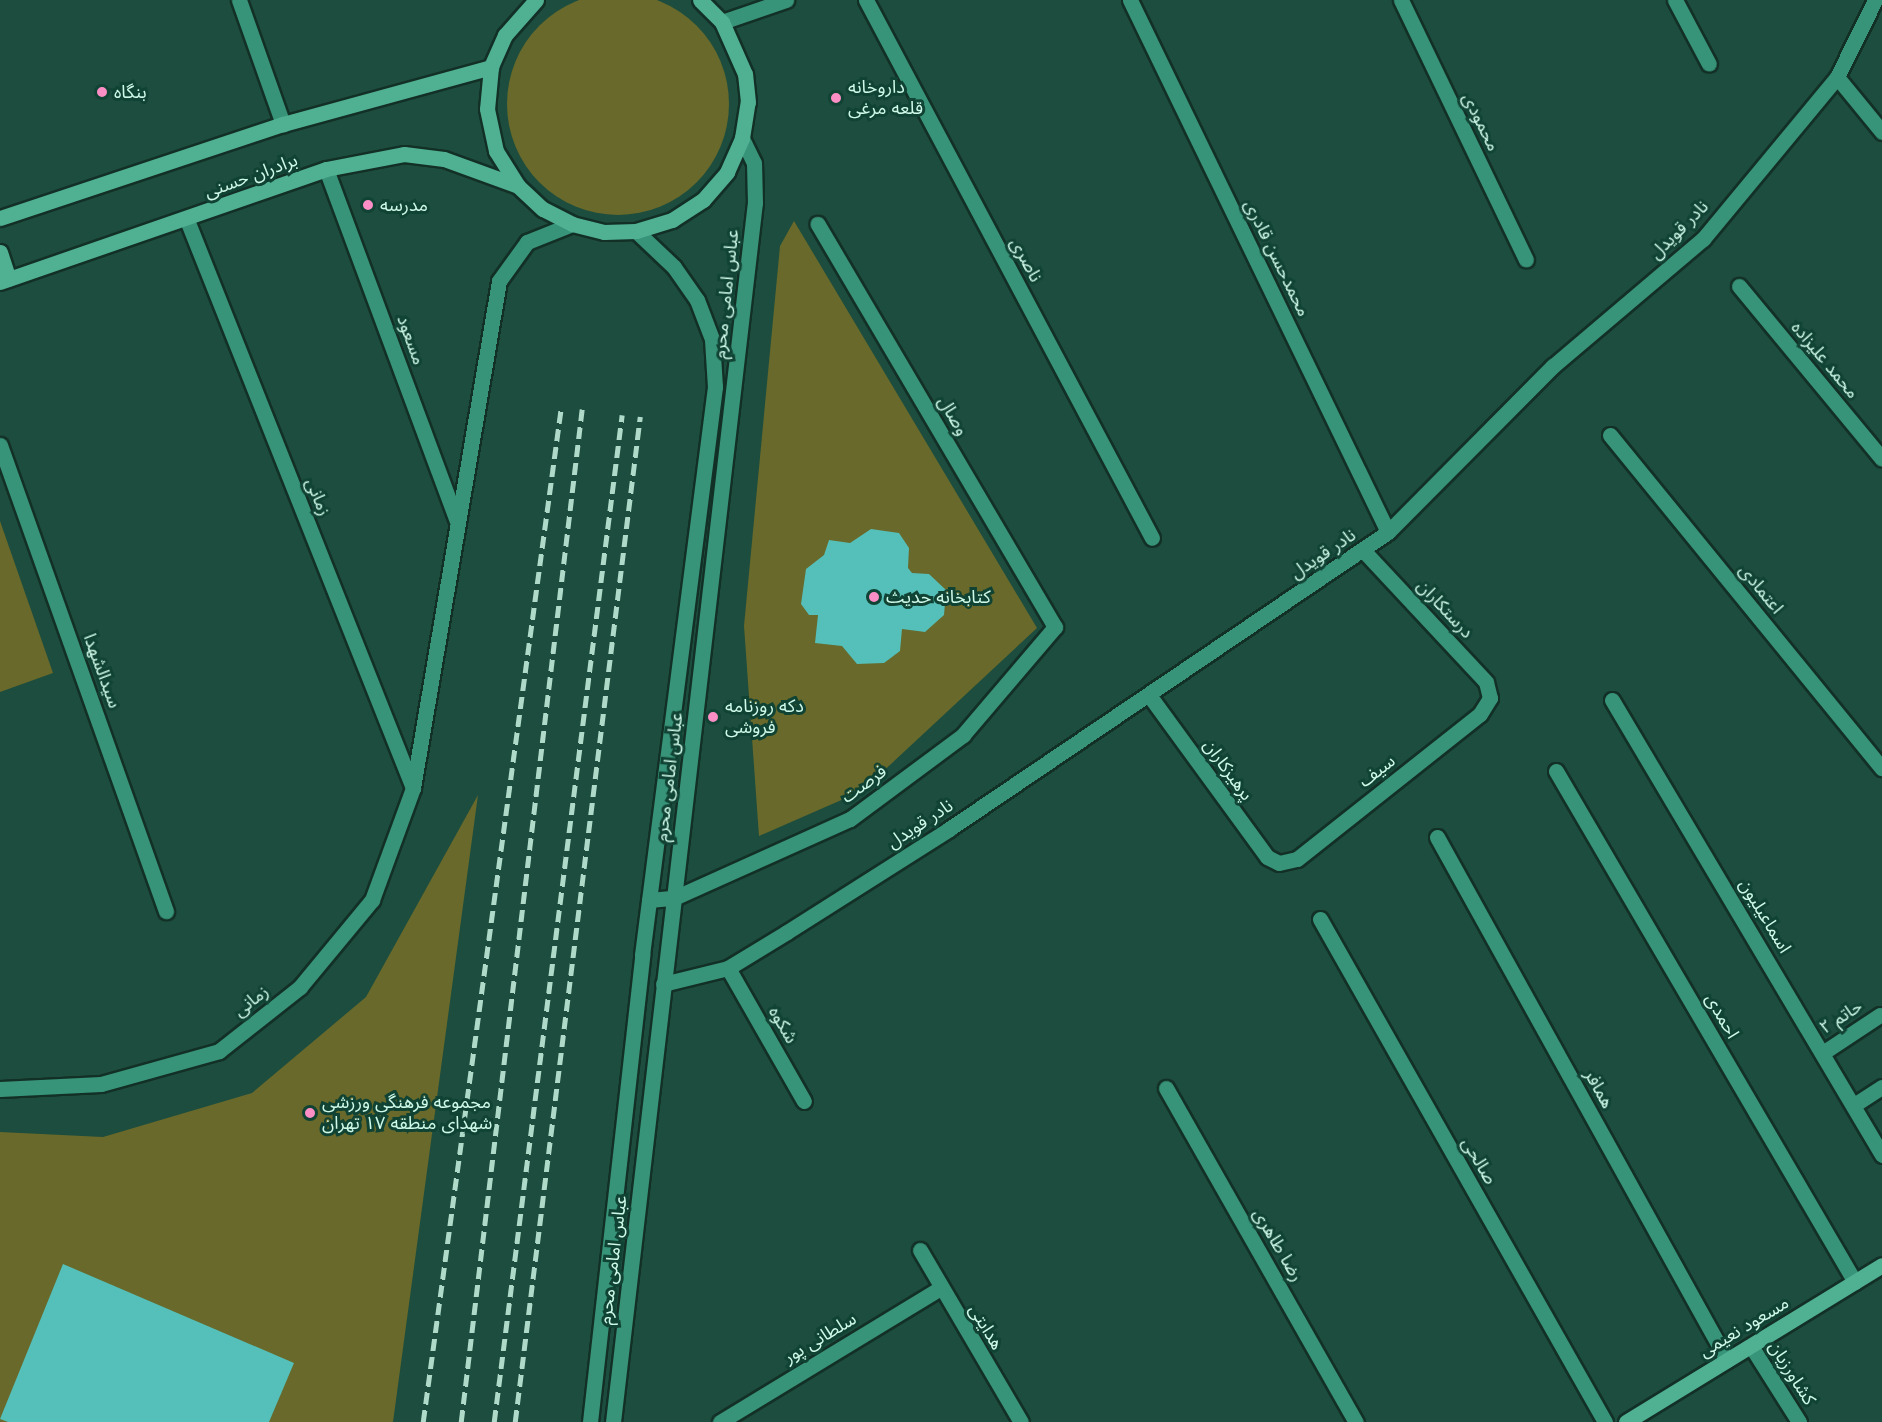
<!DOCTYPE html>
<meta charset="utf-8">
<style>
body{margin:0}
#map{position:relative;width:1882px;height:1422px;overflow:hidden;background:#1d4d3e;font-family:Helvetica,"Noto Sans Arabic",sans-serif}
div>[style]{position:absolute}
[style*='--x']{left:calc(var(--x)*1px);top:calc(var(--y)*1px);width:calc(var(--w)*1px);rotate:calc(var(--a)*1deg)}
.green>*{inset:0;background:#68692a}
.round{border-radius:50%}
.building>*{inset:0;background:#55bfb9}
.roads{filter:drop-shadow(2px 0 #133027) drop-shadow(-2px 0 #133027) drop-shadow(0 2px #133027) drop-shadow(0 -2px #133027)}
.minor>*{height:15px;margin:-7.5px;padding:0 7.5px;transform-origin:7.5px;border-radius:7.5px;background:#379478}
.major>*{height:15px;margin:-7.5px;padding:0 7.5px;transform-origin:7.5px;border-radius:7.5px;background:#50b192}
.rail>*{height:4.5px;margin-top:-2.25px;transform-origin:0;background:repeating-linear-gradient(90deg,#afdaca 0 12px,transparent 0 18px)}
.dots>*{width:16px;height:16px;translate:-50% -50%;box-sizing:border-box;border:3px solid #104334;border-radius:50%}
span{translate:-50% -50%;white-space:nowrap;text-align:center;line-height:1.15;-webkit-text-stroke:6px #104334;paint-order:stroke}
.poi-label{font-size:18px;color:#cff9e9}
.left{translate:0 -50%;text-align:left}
.street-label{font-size:18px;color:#cff9e9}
</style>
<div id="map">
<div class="green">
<div class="round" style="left:507px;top:-7px;width:222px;height:222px"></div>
<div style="clip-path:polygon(794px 221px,1037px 628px,862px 791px,759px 836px,744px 626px,780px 246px)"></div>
<div style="clip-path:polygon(0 521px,53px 673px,0 692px)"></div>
<div style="clip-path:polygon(478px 795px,393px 1422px,0 1422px,0 1132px,103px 1137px,252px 1093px,366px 997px)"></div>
</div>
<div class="building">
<div style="clip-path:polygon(871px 529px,899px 533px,909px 548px,908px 568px,912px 573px,929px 574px,946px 590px,944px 615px,925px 632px,902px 629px,900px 651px,884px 663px,857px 664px,842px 646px,815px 643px,818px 615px,809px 615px,801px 604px,806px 569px,824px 555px,829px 540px,850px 543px)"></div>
<div style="clip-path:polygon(63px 1264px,294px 1363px,269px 1422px,8px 1422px,0 1419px)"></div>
</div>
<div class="roads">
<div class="minor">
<div style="--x:239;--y:0;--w:132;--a:70.5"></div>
<div style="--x:866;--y:0;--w:609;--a:62"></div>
<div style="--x:1130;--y:0;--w:591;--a:64.13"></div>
<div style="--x:1401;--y:0;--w:288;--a:64.3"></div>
<div style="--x:1675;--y:0;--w:72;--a:62"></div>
<div style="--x:722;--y:22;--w:68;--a:-19"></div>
<div style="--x:1837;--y:77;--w:71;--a:50.7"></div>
<div style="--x:326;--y:169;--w:378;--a:69.6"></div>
<div style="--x:187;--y:220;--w:611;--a:68.3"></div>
<div style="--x:1739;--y:286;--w:224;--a:50.4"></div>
<div style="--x:1610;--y:435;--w:430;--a:50.8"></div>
<div style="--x:0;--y:445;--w:495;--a:70.4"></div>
<div style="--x:1149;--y:695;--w:200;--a:53.9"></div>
<div style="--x:1267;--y:857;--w:13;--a:27"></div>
<div style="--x:1279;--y:863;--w:18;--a:-13"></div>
<div style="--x:1297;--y:859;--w:233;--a:-38.4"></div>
<div style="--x:1480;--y:714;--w:19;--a:-58"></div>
<div style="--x:1490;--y:698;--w:16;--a:-104"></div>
<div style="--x:1486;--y:682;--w:179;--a:-133"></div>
<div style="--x:1612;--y:700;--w:529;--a:59.31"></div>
<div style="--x:1556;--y:771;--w:592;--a:59.67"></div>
<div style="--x:1437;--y:837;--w:598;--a:60.99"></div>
<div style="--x:649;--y:900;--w:25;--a:-5"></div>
<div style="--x:674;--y:898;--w:193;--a:-24.2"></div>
<div style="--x:850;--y:819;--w:141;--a:-36.6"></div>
<div style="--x:963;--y:735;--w:142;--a:-49.6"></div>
<div style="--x:1055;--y:627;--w:468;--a:-120.5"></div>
<div style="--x:1320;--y:919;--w:578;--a:60.46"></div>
<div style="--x:728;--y:968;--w:153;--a:60.3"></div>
<div style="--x:663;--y:984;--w:67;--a:-13.8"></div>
<div style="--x:728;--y:968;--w:69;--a:-31.4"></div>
<div style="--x:787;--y:932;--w:192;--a:-32.4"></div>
<div style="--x:949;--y:829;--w:530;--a:-34.08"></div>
<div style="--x:1388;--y:532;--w:234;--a:-45.2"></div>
<div style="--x:1553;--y:366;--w:197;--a:-40.3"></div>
<div style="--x:1703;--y:239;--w:210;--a:-50.4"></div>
<div style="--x:1837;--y:77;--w:86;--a:-63.7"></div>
<div style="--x:1824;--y:1052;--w:67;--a:-33.5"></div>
<div style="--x:1166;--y:1088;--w:384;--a:60.4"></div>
<div style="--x:0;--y:1089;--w:101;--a:-2.8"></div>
<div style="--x:101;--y:1084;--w:123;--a:-15.6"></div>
<div style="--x:219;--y:1051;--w:103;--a:-38.3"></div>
<div style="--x:300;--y:987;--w:113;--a:-50.4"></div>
<div style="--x:372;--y:900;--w:119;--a:-69.9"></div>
<div style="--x:413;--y:788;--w:514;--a:-80.37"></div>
<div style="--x:499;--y:281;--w:48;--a:-54.3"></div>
<div style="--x:527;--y:242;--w:48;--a:-21.8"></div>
<div style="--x:1854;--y:1105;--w:33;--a:-33"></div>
<div style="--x:920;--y:1250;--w:199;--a:59.6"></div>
<div style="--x:1751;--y:1346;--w:90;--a:57.7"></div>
<div style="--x:590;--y:1422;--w:470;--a:-83.6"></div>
<div style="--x:642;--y:955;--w:573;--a:-82.68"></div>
<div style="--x:715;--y:387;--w:48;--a:-93.6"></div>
<div style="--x:712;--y:339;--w:42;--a:-111"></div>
<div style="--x:697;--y:300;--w:40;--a:-124.9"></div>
<div style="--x:674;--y:267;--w:52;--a:-136.5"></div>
<div style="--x:613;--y:1422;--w:1227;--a:-83.36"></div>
<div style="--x:755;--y:203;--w:40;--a:-91.4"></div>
<div style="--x:754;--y:163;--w:28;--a:-116"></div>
<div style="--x:720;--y:1422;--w:258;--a:-31.3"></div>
</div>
<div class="major">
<div style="--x:536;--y:0;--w:47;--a:131.5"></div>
<div style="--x:505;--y:35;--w:35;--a:114"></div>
<div style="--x:491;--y:67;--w:42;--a:95.4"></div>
<div style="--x:487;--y:109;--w:43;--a:77.9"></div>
<div style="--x:496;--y:151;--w:41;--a:57.8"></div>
<div style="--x:518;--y:186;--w:34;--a:43"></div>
<div style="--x:543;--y:209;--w:33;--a:27"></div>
<div style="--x:572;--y:224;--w:33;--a:14"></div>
<div style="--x:604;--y:232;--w:32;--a:-2"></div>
<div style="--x:636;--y:231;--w:38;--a:-17"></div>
<div style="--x:672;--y:220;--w:37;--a:-33"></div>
<div style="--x:703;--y:200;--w:37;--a:-49"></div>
<div style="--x:727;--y:172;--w:37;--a:-66"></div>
<div style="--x:742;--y:138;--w:36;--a:-81"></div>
<div style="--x:748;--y:102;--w:28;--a:-96"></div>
<div style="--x:745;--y:74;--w:57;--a:-113.9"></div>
<div style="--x:722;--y:22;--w:31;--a:-135"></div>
<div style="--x:0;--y:218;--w:298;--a:-18.4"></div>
<div style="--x:283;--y:124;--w:216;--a:-15.3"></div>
<div style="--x:0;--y:252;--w:28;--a:72"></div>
<div style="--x:0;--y:282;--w:345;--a:-19.1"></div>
<div style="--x:326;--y:169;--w:79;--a:-10.9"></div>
<div style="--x:404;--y:154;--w:40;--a:7.1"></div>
<div style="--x:444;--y:159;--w:79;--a:20"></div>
<div style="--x:1626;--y:1422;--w:300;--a:-31.5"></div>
</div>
</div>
<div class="rail">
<div style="--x:423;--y:1422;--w:1023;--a:-82.25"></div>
<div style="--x:461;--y:1422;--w:1020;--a:-83.19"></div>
<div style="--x:494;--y:1422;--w:1015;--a:-82.76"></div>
<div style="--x:515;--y:1422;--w:1013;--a:-82.91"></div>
</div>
<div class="dots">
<div style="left:102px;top:92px;background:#fb8fc5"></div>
<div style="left:836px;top:98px;background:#fb8fc5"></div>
<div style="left:368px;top:205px;background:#fb8fc5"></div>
<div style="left:874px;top:597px;background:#fb8fc5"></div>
<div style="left:713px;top:717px;background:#fb8fc5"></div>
<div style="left:310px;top:1113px;background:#fb8fc5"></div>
</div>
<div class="poi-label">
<span class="left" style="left:848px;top:98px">داروخانه<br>قلعه مرغی</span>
<span class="left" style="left:114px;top:92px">بنگاه</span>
<span class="left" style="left:380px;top:205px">مدرسه</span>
<span class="left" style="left:886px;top:597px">کتابخانه حدیث</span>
<span class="left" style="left:725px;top:717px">دکه روزنامه<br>فروشی</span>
<span class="left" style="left:322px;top:1113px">مجموعه فرهنگی ورزشی<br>شهدای منطقه ۱۷ تهران</span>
</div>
<div class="street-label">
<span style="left:1481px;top:122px;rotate:64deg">محمودی</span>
<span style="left:251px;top:176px;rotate:-20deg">برادران حسنی</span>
<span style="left:1679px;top:230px;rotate:-45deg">نادر قویدل</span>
<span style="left:1277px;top:258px;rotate:64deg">محمدحسن قادری</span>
<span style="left:1026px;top:260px;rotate:62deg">ناصری</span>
<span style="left:726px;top:294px;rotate:-84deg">عباس امامی محرم</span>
<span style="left:411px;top:340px;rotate:70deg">مسعود</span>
<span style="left:1825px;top:360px;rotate:50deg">محمد علیزاده</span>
<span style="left:953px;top:416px;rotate:60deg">وصال</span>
<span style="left:318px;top:497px;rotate:68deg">زمانی</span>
<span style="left:1323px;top:554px;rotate:-34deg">نادر قویدل</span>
<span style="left:1761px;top:589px;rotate:51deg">اعتمادی</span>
<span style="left:1445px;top:609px;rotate:47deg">درستکاران</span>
<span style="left:102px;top:671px;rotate:70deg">سیدالشهدا</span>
<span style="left:1228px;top:770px;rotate:54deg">پرهیزکاران</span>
<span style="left:1377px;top:771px;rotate:-38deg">سیف</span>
<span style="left:669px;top:777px;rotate:-83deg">عباس امامی محرم</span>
<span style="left:864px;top:784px;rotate:-36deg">فرصت</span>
<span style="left:920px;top:824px;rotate:-33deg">نادر قویدل</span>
<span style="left:1765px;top:916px;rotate:59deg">اسماعیلیون</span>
<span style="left:251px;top:1001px;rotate:-38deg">زمانی</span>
<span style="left:1722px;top:1016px;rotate:60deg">احمدی</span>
<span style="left:1841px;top:1017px;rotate:-33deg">حاتم ۲</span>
<span style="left:783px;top:1025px;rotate:60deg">شکوه</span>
<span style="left:1599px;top:1089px;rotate:61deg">همافر</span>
<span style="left:1479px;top:1161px;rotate:60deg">صالحی</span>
<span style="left:1278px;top:1245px;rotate:60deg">رضا طاهری</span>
<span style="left:613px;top:1260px;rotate:-83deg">عباس امامی محرم</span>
<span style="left:986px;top:1327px;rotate:59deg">هدایتی</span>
<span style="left:1744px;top:1327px;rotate:-31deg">مسعود نعیمی</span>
<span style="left:820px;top:1338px;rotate:-31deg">سلطانی پور</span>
<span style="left:1792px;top:1373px;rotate:58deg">کشاورزیان</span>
</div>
</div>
